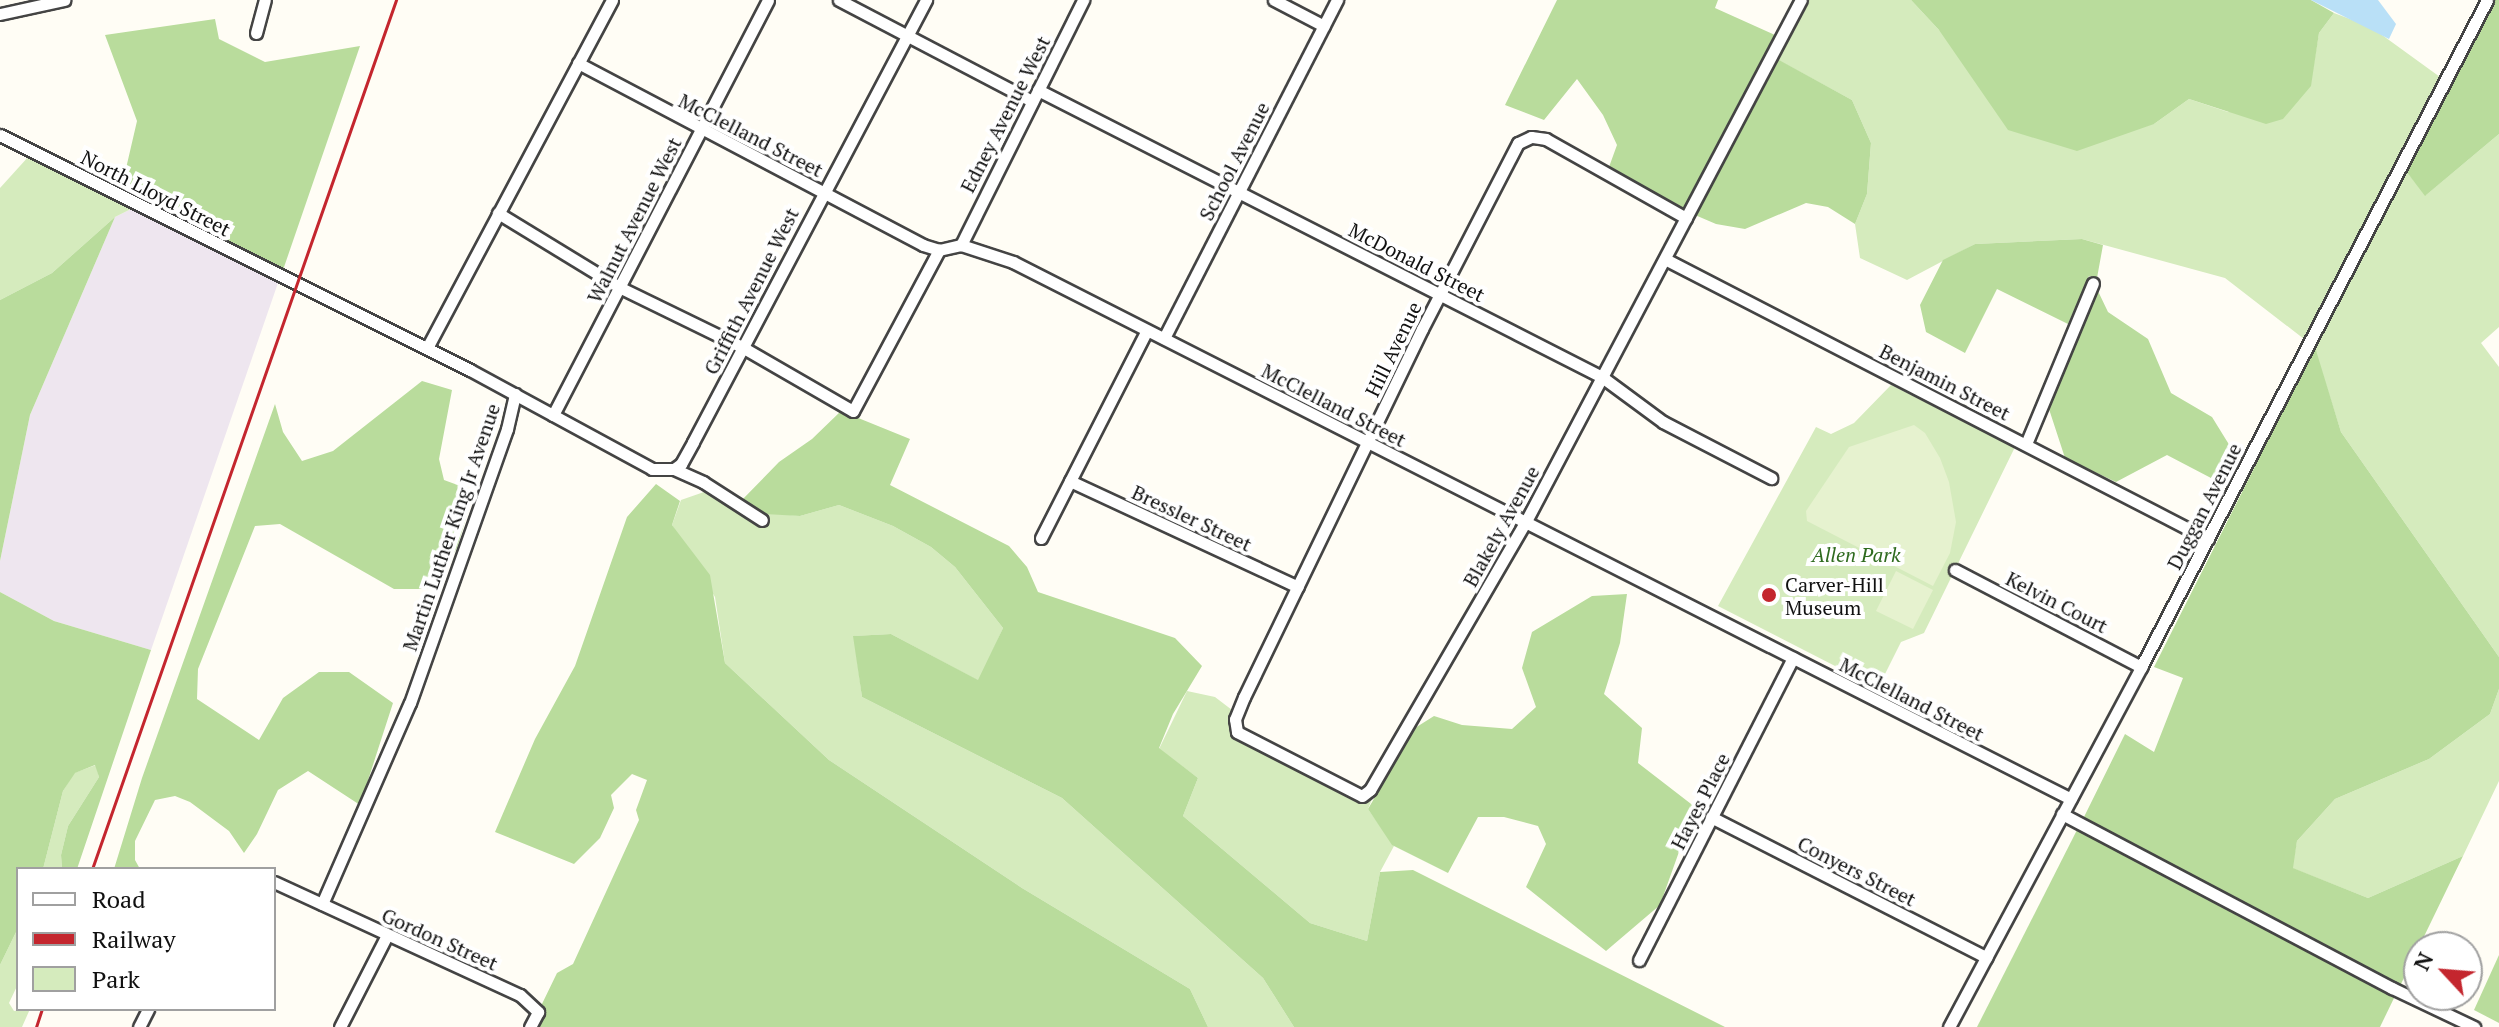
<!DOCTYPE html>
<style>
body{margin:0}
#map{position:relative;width:2499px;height:1027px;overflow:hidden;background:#fffdf5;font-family:"PT Serif",serif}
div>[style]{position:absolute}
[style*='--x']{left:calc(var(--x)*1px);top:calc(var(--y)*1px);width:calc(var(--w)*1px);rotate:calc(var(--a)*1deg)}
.industrial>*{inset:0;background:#eee6ef}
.green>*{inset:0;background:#d5ebbd}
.forest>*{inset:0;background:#b9dc9c}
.pitch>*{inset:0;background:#e6f2cf}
.water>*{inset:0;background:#b9e0f7}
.roads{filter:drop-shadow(2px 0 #444) drop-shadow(-2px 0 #444) drop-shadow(0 2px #444) drop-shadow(0 -2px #444)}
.minor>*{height:11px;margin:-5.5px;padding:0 5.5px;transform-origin:5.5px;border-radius:5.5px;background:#fff}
.rail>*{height:3px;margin:-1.5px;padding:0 1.5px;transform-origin:1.5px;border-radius:1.5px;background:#c4262e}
.dots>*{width:22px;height:22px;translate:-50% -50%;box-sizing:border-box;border:4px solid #fff;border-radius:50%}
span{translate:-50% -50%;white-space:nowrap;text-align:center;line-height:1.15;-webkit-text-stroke:8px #fff;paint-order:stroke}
.street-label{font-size:20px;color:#111}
.park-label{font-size:20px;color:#2f6b1f;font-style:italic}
.poi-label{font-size:20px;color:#111}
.left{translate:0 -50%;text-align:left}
.legend{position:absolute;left:16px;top:867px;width:260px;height:144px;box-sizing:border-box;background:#fff;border:2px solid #a0a0a0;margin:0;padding:10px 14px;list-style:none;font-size:24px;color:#111}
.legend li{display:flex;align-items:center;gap:16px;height:40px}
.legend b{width:40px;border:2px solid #a0a0a0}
.north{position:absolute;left:2403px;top:931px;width:80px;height:80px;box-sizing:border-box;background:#fff;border:2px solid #a0a0a0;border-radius:50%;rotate:296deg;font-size:22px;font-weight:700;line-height:32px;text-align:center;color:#111}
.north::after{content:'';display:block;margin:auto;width:28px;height:36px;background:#c4262e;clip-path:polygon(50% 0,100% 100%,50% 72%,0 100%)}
</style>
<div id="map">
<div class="industrial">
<div style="clip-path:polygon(133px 208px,279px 280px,151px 650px,54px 621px,0 592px,0 561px,30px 415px,115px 217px)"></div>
</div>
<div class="green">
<div style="clip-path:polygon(1808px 0,1911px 0,1939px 30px,2154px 124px,2189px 99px,2228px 112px,2310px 86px,2319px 33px,2334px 13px,2371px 27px,2440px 77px,2304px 339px,2225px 278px,2082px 239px,1975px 244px,1907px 280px,1860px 258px,1855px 224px,1867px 194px,1871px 143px,1852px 100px,1778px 60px)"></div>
<div style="clip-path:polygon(2499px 134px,2499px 327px,2481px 343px,2499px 367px,2499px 657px,2341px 432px,2314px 347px,2406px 171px,2426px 195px)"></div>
<div style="clip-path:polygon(29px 156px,133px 208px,115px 217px,52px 273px,0 300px,0 188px)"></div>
<div style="clip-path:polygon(1891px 385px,2015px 447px,1924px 633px,1901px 642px,1878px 688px,1718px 606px,1816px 427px,1831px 434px,1854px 423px)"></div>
<div style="clip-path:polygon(704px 492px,764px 528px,770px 519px,760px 512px,800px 516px,839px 505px,893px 526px,931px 547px,955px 567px,1003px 628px,979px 681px,891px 634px,854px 636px,862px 697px,1062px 798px,1263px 978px,1294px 1027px,1208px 1027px,1190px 989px,1022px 888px,829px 760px,725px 663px,715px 597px,672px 525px,681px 500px)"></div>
<div style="clip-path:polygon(2499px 689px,2499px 781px,2463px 856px,2368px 898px,2292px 868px,2297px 841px,2335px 799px,2429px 759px,2490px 714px)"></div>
<div style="clip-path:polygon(1187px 691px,1215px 697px,1232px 710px,1230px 729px,1238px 740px,1359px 801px,1368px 800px,1374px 794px,1368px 809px,1394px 846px,1380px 872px,1367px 941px,1310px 923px,1183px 816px,1198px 778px,1159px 749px)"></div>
<div style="clip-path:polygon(96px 765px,99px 777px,68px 826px,61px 855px,62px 869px,43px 869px,63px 791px,74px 773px)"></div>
<div style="clip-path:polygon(18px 928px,18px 984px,9px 1003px,14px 1011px,30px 1009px,22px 1027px,0 1027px,0 965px)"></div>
</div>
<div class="forest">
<div style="clip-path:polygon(1557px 0,1718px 0,1715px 8px,1775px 35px,1684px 209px,1609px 167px,1617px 145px,1603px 115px,1577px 79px,1544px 120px,1505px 105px)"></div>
<div style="clip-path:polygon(1911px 0,2311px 0,2334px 13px,2319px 33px,2311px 86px,2283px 119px,2266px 124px,2189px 99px,2154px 124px,2077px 151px,2008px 130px,1939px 30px)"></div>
<div style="clip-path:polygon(2495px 0,2499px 0,2499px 134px,2425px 196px,2406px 171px)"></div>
<div style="clip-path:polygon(215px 19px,219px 39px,265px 62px,360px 46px,283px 270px,121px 190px,137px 121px,105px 35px)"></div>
<div style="clip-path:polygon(1785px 44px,1779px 60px,1852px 100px,1871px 143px,1867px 194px,1855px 224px,1828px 207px,1806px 203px,1745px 229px,1716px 224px,1695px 215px)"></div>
<div style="clip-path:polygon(115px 217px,30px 415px,0 561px,0 300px,52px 273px)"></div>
<div style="clip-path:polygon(2082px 239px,2103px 245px,2097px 278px,2089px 276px,2068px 324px,1997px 289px,1965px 353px,1926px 332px,1920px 305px,1943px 260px,1975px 244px)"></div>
<div style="clip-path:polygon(2097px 289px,2108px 312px,2148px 339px,2171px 393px,2212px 417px,2233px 451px,2211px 478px,2167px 455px,2116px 482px,2065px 458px,2048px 406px)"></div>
<div style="clip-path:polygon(2315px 347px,2341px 432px,2499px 657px,2499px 689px,2490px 714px,2429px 759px,2335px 799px,2297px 841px,2293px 868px,2368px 898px,2463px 856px,2400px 986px,2083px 819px,2125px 734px,2154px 752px,2183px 678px,2154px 667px)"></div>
<div style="clip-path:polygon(422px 381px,452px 390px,439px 459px,444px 480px,474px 491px,457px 548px,431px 589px,394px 589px,280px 524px,255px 526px,198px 669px,197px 699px,259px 740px,283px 698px,319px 672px,349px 672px,393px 703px,360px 805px,308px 771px,278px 790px,257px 834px,244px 853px,229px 831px,190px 802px,175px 796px,155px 800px,135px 841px,135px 860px,140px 869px,114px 869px,142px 778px,275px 404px,283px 432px,302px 461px,333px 451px)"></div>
<div style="clip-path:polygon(841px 411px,910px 439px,890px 485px,1009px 546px,1027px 567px,1038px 592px,1175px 638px,1202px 666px,1173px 714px,1159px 748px,1198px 778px,1183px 816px,1310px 923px,1367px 941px,1380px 872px,1413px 870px,1725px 1027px,1294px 1027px,1263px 978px,1062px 798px,862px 697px,853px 636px,891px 634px,978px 680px,1003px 628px,955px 567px,931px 547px,893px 526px,839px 505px,800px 516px,765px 514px,741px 501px,779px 462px,812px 439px)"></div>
<div style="clip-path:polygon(656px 484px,680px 501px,672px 525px,710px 575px,725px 663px,829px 760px,1022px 888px,1190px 989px,1208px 1027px,537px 1027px,546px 1014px,541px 1006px,557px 973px,573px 964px,639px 820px,636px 810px,647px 780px,632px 774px,611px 795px,614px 808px,600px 838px,574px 864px,495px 832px,535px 739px,575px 666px,627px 517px)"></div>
<div style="clip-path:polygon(0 592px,54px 621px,151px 650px,77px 869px,62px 869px,61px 855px,68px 826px,99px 777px,95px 765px,75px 773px,63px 791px,43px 869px,18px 869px,18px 928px,0 965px)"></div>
<div style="clip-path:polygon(1627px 594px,1620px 643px,1604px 694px,1642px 728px,1638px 763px,1695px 807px,1660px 905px,1606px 951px,1526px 887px,1546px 844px,1538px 826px,1504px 817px,1478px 817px,1448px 873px,1392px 845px,1368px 809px,1415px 728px,1434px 716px,1462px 725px,1512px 729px,1536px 707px,1522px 668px,1532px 632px,1592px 596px)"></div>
<div style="clip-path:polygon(2078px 828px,2395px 996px,2380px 1027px,1977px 1027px)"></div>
<div style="clip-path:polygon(2499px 955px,2499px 1023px,2474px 1010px)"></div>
</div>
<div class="pitch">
<div style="clip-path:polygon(1914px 425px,1925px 433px,1940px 458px,1949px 482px,1956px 522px,1950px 553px,1933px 586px,1807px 521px,1806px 511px,1849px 447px)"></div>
<div style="clip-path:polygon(1896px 571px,1933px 590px,1913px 629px,1876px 611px)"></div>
</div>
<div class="water">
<div style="clip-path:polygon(2311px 0,2378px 0,2396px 24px,2389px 39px)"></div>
</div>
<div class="roads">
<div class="minor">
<div style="--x:839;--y:0;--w:218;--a:27.6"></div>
<div style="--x:1274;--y:0;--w:56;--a:27.5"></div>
<div style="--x:0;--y:14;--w:66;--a:-12.3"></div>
<div style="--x:256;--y:33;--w:34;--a:-75"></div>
<div style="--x:578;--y:63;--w:390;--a:27.8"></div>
<div style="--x:923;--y:245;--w:17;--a:17"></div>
<div style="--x:939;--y:250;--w:23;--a:-13"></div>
<div style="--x:961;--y:245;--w:55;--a:18.1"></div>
<div style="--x:1013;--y:262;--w:1186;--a:26.91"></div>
<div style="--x:1038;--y:90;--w:633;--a:26.97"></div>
<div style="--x:1602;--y:377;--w:76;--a:36.4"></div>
<div style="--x:1663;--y:422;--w:122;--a:27.4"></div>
<div style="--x:0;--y:135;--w:525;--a:26.57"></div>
<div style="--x:470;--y:370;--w:207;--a:28.5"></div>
<div style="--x:652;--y:469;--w:22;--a:0"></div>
<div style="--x:674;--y:469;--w:32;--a:24"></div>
<div style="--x:703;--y:482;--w:70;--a:32.8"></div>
<div style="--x:498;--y:213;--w:142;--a:31.4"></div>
<div style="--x:619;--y:287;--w:137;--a:26"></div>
<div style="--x:742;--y:347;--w:128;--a:30"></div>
<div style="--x:853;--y:411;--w:183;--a:-61.9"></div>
<div style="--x:1686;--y:218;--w:161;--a:-150.6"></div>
<div style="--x:1546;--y:139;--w:15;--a:-172"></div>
<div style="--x:1531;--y:137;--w:14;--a:155"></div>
<div style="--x:1518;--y:143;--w:209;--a:117.3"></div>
<div style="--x:1422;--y:329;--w:409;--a:115.8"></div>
<div style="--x:1244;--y:697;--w:24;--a:112"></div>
<div style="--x:1235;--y:719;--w:13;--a:81"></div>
<div style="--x:1237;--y:732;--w:140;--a:27.1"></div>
<div style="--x:1362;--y:796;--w:10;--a:-37"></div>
<div style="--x:1370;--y:790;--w:309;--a:-59.9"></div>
<div style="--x:1525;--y:523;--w:165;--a:-62.2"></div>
<div style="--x:1602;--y:377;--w:426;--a:-62.2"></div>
<div style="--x:961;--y:245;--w:274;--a:-63.5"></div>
<div style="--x:1665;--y:259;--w:611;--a:27.28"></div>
<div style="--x:1164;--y:338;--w:380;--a:-62.9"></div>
<div style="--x:427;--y:348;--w:394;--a:-62"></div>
<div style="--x:553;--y:415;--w:467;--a:-62.6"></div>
<div style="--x:2026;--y:444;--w:174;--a:-67.4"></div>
<div style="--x:674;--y:469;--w:9;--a:-36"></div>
<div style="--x:681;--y:464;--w:25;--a:-61"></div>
<div style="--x:693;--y:442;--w:500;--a:-62.2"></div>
<div style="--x:1070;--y:481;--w:251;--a:24.9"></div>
<div style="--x:1041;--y:538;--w:233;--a:-63"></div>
<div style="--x:1955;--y:570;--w:210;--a:27.5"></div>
<div style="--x:2062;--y:814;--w:373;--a:27.8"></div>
<div style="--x:2392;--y:988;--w:91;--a:25.4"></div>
<div style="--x:1711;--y:817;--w:309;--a:27"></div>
<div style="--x:274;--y:882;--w:271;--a:24.7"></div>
<div style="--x:520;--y:995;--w:25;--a:43"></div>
<div style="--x:538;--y:1012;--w:17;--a:118"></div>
<div style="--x:322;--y:904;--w:219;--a:-66.4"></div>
<div style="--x:410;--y:703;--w:291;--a:-70.5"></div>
<div style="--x:507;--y:429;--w:36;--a:-77"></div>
<div style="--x:1639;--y:960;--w:339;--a:-63"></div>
<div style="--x:139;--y:1027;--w:20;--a:-63"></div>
<div style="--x:340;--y:1027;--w:103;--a:-62.9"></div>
<div style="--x:1949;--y:1027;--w:408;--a:-61.9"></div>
<div style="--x:2141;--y:667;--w:751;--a:-62.58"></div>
</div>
</div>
<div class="rail">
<div style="--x:92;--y:869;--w:921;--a:-70.72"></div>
<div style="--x:36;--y:1027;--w:19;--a:-72"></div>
</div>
<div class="dots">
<div style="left:1769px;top:595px;background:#c4262e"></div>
</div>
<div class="street-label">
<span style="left:1005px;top:114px;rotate:-63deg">Edney Avenue West</span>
<span style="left:751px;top:135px;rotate:27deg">McClelland Street</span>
<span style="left:1234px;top:161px;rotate:-63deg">School Avenue</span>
<span style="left:156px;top:193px;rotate:27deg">North Lloyd Street</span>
<span style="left:634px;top:220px;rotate:-63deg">Walnut Avenue West</span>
<span style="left:1417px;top:262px;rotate:27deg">McDonald Street</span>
<span style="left:751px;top:291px;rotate:-63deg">Griffith Avenue West</span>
<span style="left:1393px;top:349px;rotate:-64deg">Hill Avenue</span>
<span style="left:1945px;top:382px;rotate:27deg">Benjamin Street</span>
<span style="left:1334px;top:405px;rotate:27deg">McClelland Street</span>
<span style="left:2204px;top:506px;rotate:-63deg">Duggan Avenue</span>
<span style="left:1192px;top:518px;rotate:25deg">Bressler Street</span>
<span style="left:1501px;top:526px;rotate:-61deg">Blakely Avenue</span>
<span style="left:451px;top:527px;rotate:-71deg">Martin Luther King Jr Avenue</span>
<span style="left:2057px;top:602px;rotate:27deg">Kelvin Court</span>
<span style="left:1912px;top:699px;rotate:27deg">McClelland Street</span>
<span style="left:1700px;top:801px;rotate:-63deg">Hayes Place</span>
<span style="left:1857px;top:871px;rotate:27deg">Conyers Street</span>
<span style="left:440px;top:939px;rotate:24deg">Gordon Street</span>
</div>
<div class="park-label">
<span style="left:1856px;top:554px">Allen Park</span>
</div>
<div class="poi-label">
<span class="left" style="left:1785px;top:596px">Carver-Hill<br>Museum</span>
</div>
<ul class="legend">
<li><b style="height:10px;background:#fff"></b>Road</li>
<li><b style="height:10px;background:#c4262e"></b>Railway</li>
<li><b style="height:22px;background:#d5ebbd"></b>Park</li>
</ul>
<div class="north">N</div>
</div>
